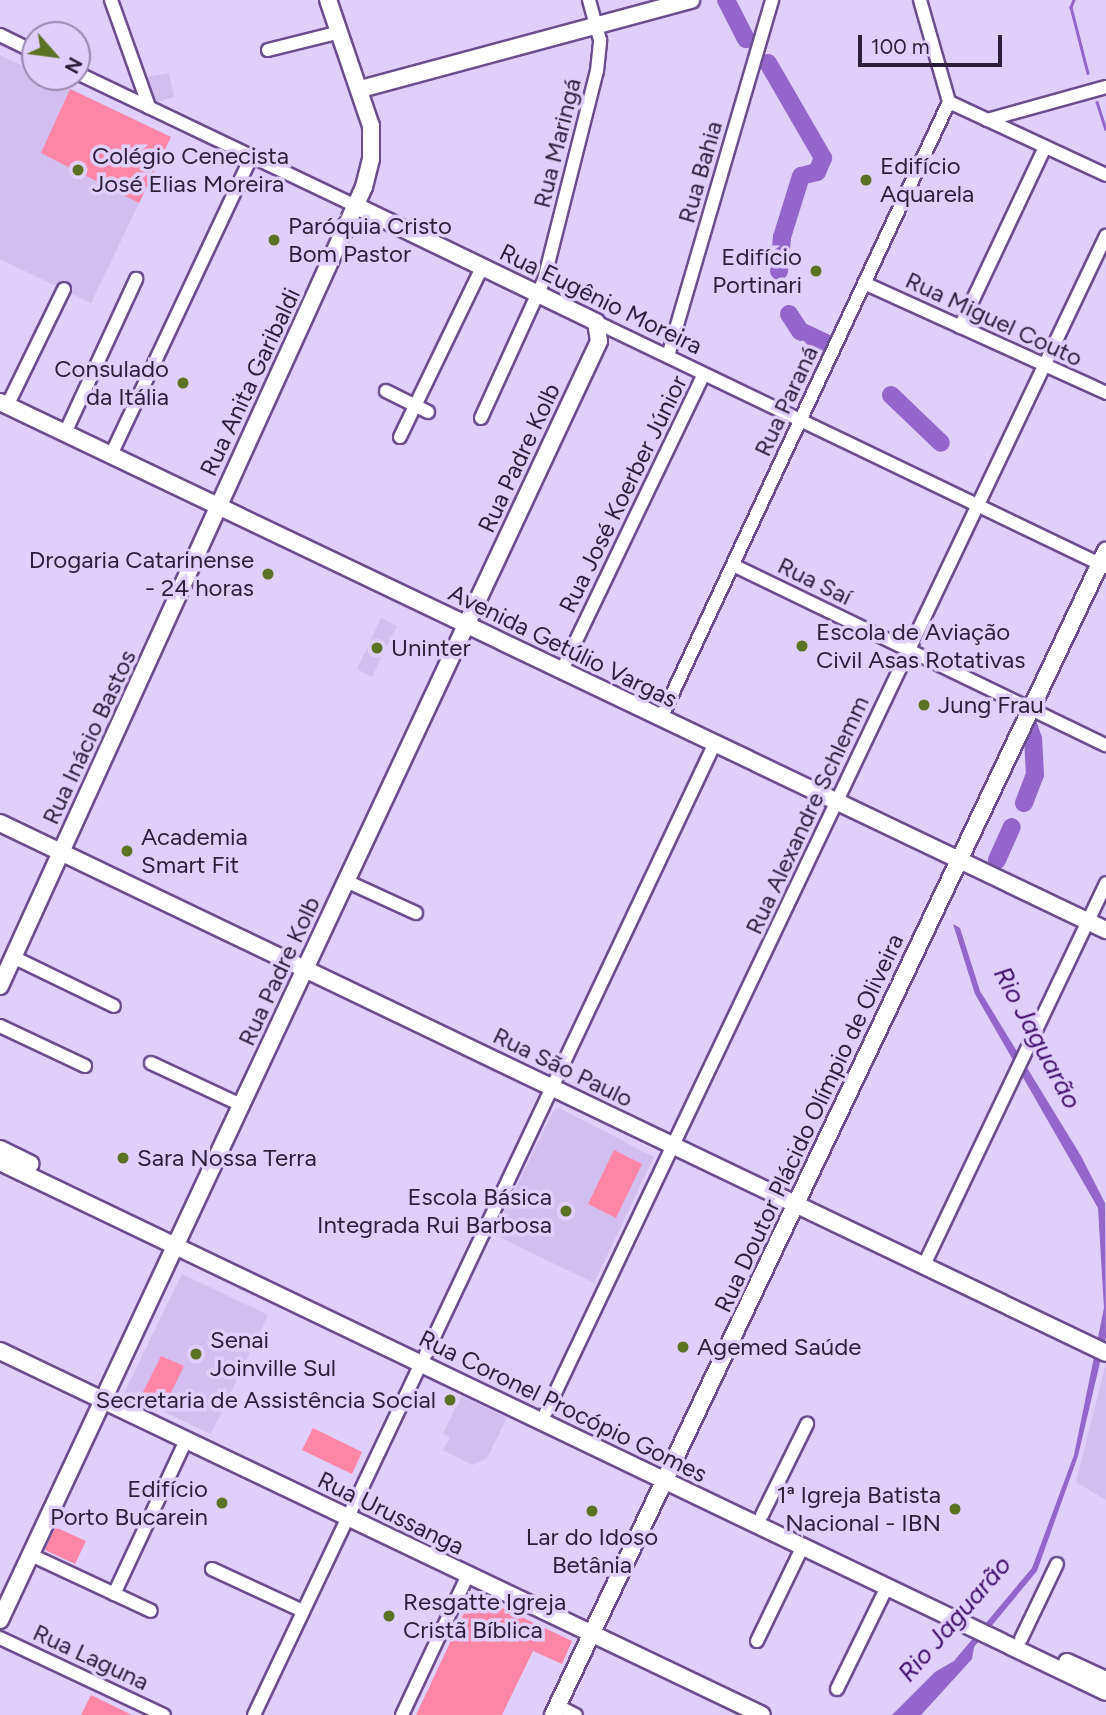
<!DOCTYPE html>
<meta charset="utf-8">
<style>
body{margin:0}
#map{position:relative;width:1106px;height:1715px;overflow:hidden;background:#e0cefb;font-family:Figtree,sans-serif}
div>[style]{position:absolute}
[style*='--x']{left:calc(var(--x)*1px);top:calc(var(--y)*1px);width:calc(var(--w)*1px);rotate:calc(var(--a)*1deg)}
.built>*{inset:0;background:#d3bfef}
.green>*{inset:0;background:#fd86a7}
.water>*{inset:0;background:#9465ca}
.stream>*{height:2.5px;margin:-1.25px;padding:0 1.25px;transform-origin:1.25px;border-radius:1.25px;background:#9465ca}
.river>*{height:18px;margin:-9px;padding:0 9px;transform-origin:9px;border-radius:9px;background:#9465ca}
.roads{filter:drop-shadow(2px 0 #6b4d8f) drop-shadow(-2px 0 #6b4d8f) drop-shadow(0 2px #6b4d8f) drop-shadow(0 -2px #6b4d8f)}
.minor>*{height:12px;margin:-6px;padding:0 6px;transform-origin:6px;border-radius:6px;background:#fff}
.major>*{height:16px;margin:-8px;padding:0 8px;transform-origin:8px;border-radius:8px;background:#fff}
.dots>*{width:19px;height:19px;translate:-50% -50%;box-sizing:border-box;border:4px solid #e0cefb;border-radius:50%}
span{translate:-50% -50%;white-space:nowrap;text-align:center;line-height:1.15;-webkit-text-stroke:7px #e0cefb;paint-order:stroke}
.street-label{font-size:24px;color:#2c1f3b}
.poi-label{font-size:24px;color:#2c1f3b}
.left{translate:0 -50%;text-align:left}
.right{translate:-100% -50%;text-align:right}
.water-label{font-size:26px;color:#430f6d;font-style:italic}
.north{position:absolute;left:21px;top:21px;width:70px;height:70px;box-sizing:border-box;background:#e0cefb;border:2px solid #9888ae;border-radius:50%;rotate:118deg;font-size:19px;font-weight:700;line-height:28px;text-align:center;color:#2c1f3b}
.north::after{content:'';display:block;margin:auto;width:24px;height:32px;background:#5b7222;clip-path:polygon(50% 0,100% 100%,50% 72%,0 100%)}
.scale{position:absolute;left:858px;top:35px;width:144px;height:32px;box-sizing:border-box;border:4px solid #2c1f3b;border-top:0;padding-left:9px;font-size:21px;line-height:24px;white-space:nowrap;color:#2c1f3b;-webkit-text-stroke:5px #e0cefb;paint-order:stroke}
</style>
<div id="map">
<div class="built">
<div style="clip-path:polygon(0 55px,35px 72px,35px 77px,46px 77px,171px 137px,91px 303px,0 259px)"></div>
<div style="clip-path:polygon(169px 73px,174px 97px,154px 103px,146px 77px)"></div>
<div style="clip-path:polygon(381px 618px,397px 626px,372px 677px,357px 669px)"></div>
<div style="clip-path:polygon(559px 1108px,654px 1157px,594px 1283px,493px 1234px,554px 1110px)"></div>
<div style="clip-path:polygon(182px 1274px,268px 1315px,211px 1434px,124px 1393px)"></div>
<div style="clip-path:polygon(1106px 1363px,1106px 1500px,1076px 1482px)"></div>
<div style="clip-path:polygon(461px 1396px,507px 1418px,487px 1458px,473px 1465px,443px 1450px,450px 1437px,443px 1434px)"></div>
</div>
<div class="green">
<div style="clip-path:polygon(70px 89px,171px 137px,139px 203px,41px 153px)"></div>
<div style="clip-path:polygon(614px 1150px,642px 1164px,616px 1218px,588px 1204px)"></div>
<div style="clip-path:polygon(161px 1356px,184px 1366px,165px 1405px,142px 1394px)"></div>
<div style="clip-path:polygon(313px 1428px,362px 1452px,352px 1474px,302px 1450px)"></div>
<div style="clip-path:polygon(55px 1527px,86px 1541px,75px 1564px,45px 1550px)"></div>
<div style="clip-path:polygon(473px 1594px,572px 1641px,562px 1664px,533px 1651px,502px 1715px,416px 1715px)"></div>
<div style="clip-path:polygon(91px 1695px,132px 1715px,81px 1715px)"></div>
</div>
<div class="water">
<div style="clip-path:polygon(953px 924px,960px 928px,980px 991px,1081px 1156px,1105px 1203px,1106px 1337px,1078px 1456px,1037px 1571px,974px 1647px,972px 1659px,921px 1715px,892px 1715px,935px 1672px,954px 1661px,1032px 1568px,1074px 1455px,1104px 1308px,1098px 1208px,975px 994px)"></div>
</div>
<div class="stream">
<div style="--x:1074;--y:0;--w:8;--a:113"></div>
<div style="--x:1071;--y:7;--w:68;--a:75.6"></div>
<div style="--x:1097;--y:102;--w:28;--a:72"></div>
</div>
<div class="river">
<div style="--x:726;--y:0;--w:44;--a:62.9"></div>
<div style="--x:768;--y:63;--w:110;--a:59.9"></div>
<div style="--x:823;--y:158;--w:15;--a:113"></div>
<div style="--x:817;--y:172;--w:16;--a:166"></div>
<div style="--x:801;--y:176;--w:64;--a:107.3"></div>
<div style="--x:782;--y:237;--w:34;--a:95"></div>
<div style="--x:789;--y:314;--w:20;--a:57"></div>
<div style="--x:800;--y:331;--w:33;--a:25"></div>
<div style="--x:891;--y:395;--w:69;--a:43.8"></div>
<div style="--x:1024;--y:803;--w:30;--a:-69"></div>
<div style="--x:1035;--y:775;--w:36;--a:-93"></div>
<div style="--x:1033;--y:739;--w:18;--a:-109"></div>
<div style="--x:997;--y:860;--w:36;--a:-66"></div>
</div>
<div class="roads">
<div class="minor">
<div style="--x:111;--y:0;--w:114;--a:70.4"></div>
<div style="--x:920;--y:0;--w:106;--a:74.1"></div>
<div style="--x:0;--y:35;--w:39;--a:26"></div>
<div style="--x:268;--y:50;--w:74;--a:-14"></div>
<div style="--x:77;--y:73;--w:309;--a:25.5"></div>
<div style="--x:949;--y:102;--w:173;--a:24.9"></div>
<div style="--x:987;--y:120;--w:123;--a:-15.5"></div>
<div style="--x:864;--y:283;--w:266;--a:24.4"></div>
<div style="--x:596;--y:322;--w:566;--a:25.66"></div>
<div style="--x:960;--y:327;--w:199;--a:-64.7"></div>
<div style="--x:668;--y:356;--w:371;--a:-73.7"></div>
<div style="--x:386;--y:391;--w:47;--a:26.6"></div>
<div style="--x:7;--y:406;--w:130;--a:-64"></div>
<div style="--x:481;--y:418;--w:152;--a:-65.5"></div>
<div style="--x:544;--y:280;--w:216;--a:-75.8"></div>
<div style="--x:597;--y:71;--w:31;--a:-84"></div>
<div style="--x:600;--y:40;--w:41;--a:-105.4"></div>
<div style="--x:65;--y:433;--w:170;--a:-65.2"></div>
<div style="--x:400;--y:437;--w:189;--a:-64.2"></div>
<div style="--x:111;--y:455;--w:331;--a:-64.8"></div>
<div style="--x:733;--y:565;--w:414;--a:25.8"></div>
<div style="--x:562;--y:670;--w:328;--a:-64.4"></div>
<div style="--x:661;--y:718;--w:680;--a:-64.94"></div>
<div style="--x:346;--y:881;--w:77;--a:24.6"></div>
<div style="--x:13;--y:957;--w:112;--a:25.9"></div>
<div style="--x:0;--y:1026;--w:94;--a:25.2"></div>
<div style="--x:151;--y:1063;--w:99;--a:25"></div>
<div style="--x:924;--y:1265;--w:423;--a:-64.5"></div>
<div style="--x:426;--y:1354;--w:676;--a:-64.69"></div>
<div style="--x:546;--y:1412;--w:1303;--a:-64.54"></div>
<div style="--x:762;--y:1515;--w:102;--a:-63.7"></div>
<div style="--x:31;--y:1555;--w:132;--a:25"></div>
<div style="--x:212;--y:1569;--w:100;--a:24.8"></div>
<div style="--x:114;--y:1594;--w:170;--a:-64.9"></div>
<div style="--x:0;--y:1638;--w:181;--a:25.2"></div>
<div style="--x:1021;--y:1639;--w:83;--a:-64.4"></div>
<div style="--x:757;--y:1641;--w:106;--a:-64.2"></div>
<div style="--x:837;--y:1689;--w:114;--a:-63.9"></div>
<div style="--x:558;--y:1706;--w:20;--a:27"></div>
<div style="--x:254;--y:1715;--w:390;--a:-64.6"></div>
<div style="--x:402;--y:1715;--w:155;--a:-64.8"></div>
</div>
<div class="major">
<div style="--x:361;--y:89;--w:342;--a:-15.1"></div>
<div style="--x:0;--y:402;--w:1226;--a:25.52"></div>
<div style="--x:0;--y:823;--w:1226;--a:25.6"></div>
<div style="--x:0;--y:986;--w:878;--a:-65.51"></div>
<div style="--x:364;--y:187;--w:29;--a:-76"></div>
<div style="--x:371;--y:159;--w:33;--a:-90"></div>
<div style="--x:371;--y:126;--w:133;--a:-108.8"></div>
<div style="--x:0;--y:1149;--w:34;--a:26"></div>
<div style="--x:0;--y:1162;--w:1226;--a:25.6"></div>
<div style="--x:0;--y:1351;--w:844;--a:25.53"></div>
<div style="--x:0;--y:1620;--w:1412;--a:-64.9"></div>
<div style="--x:599;--y:341;--w:19;--a:-99"></div>
<div style="--x:596;--y:322;--w:267;--a:-154.2"></div>
<div style="--x:1067;--y:1662;--w:43;--a:24.8"></div>
<div style="--x:553;--y:1715;--w:1289;--a:-64.59"></div>
</div>
</div>
<div class="dots">
<div style="left:78px;top:170px;background:#5b7222"></div>
<div style="left:866px;top:180px;background:#5b7222"></div>
<div style="left:274px;top:240px;background:#5b7222"></div>
<div style="left:816px;top:271px;background:#5b7222"></div>
<div style="left:183px;top:383px;background:#5b7222"></div>
<div style="left:268px;top:574px;background:#5b7222"></div>
<div style="left:802px;top:646px;background:#5b7222"></div>
<div style="left:377px;top:648px;background:#5b7222"></div>
<div style="left:924px;top:705px;background:#5b7222"></div>
<div style="left:127px;top:851px;background:#5b7222"></div>
<div style="left:123px;top:1158px;background:#5b7222"></div>
<div style="left:566px;top:1211px;background:#5b7222"></div>
<div style="left:683px;top:1347px;background:#5b7222"></div>
<div style="left:196px;top:1354px;background:#5b7222"></div>
<div style="left:450px;top:1400px;background:#5b7222"></div>
<div style="left:222px;top:1503px;background:#5b7222"></div>
<div style="left:955px;top:1509px;background:#5b7222"></div>
<div style="left:592px;top:1511px;background:#5b7222"></div>
<div style="left:389px;top:1616px;background:#5b7222"></div>
</div>
<div class="street-label">
<span style="left:557px;top:143px;rotate:-76deg">Rua Maringá</span>
<span style="left:700px;top:172px;rotate:-74deg">Rua Bahia</span>
<span style="left:601px;top:299px;rotate:26deg">Rua Eugênio Moreira</span>
<span style="left:994px;top:319px;rotate:25deg">Rua Miguel Couto</span>
<span style="left:250px;top:382px;rotate:-65deg">Rua Anita Garibaldi</span>
<span style="left:786px;top:401px;rotate:-65deg">Rua Paraná</span>
<span style="left:519px;top:458px;rotate:-65deg">Rua Padre Kolb</span>
<span style="left:623px;top:494px;rotate:-64deg">Rua José Koerber Júnior</span>
<span style="left:815px;top:581px;rotate:26deg">Rua Saí</span>
<span style="left:563px;top:646px;rotate:26deg">Avenida Getúlio Vargas</span>
<span style="left:89px;top:737px;rotate:-65deg">Rua Inácio Bastos</span>
<span style="left:807px;top:815px;rotate:-65deg">Rua Alexandre Schlemm</span>
<span style="left:279px;top:971px;rotate:-65deg">Rua Padre Kolb</span>
<span style="left:563px;top:1067px;rotate:26deg">Rua São Paulo</span>
<span style="left:809px;top:1123px;rotate:-65deg">Rua Doutor Plácido Olímpio de Oliveira</span>
<span style="left:563px;top:1406px;rotate:26deg">Rua Coronel Procópio Gomes</span>
<span style="left:391px;top:1513px;rotate:26deg">Rua Urussanga</span>
<span style="left:91px;top:1657px;rotate:25deg">Rua Laguna</span>
</div>
<div class="poi-label">
<span class="left" style="left:92px;top:170px">Colégio Cenecista<br>José Elias Moreira</span>
<span class="left" style="left:880px;top:180px">Edifício<br>Aquarela</span>
<span class="left" style="left:288px;top:240px">Paróquia Cristo<br>Bom Pastor</span>
<span class="right" style="left:802px;top:271px">Edifício<br>Portinari</span>
<span class="right" style="left:169px;top:383px">Consulado<br>da Itália</span>
<span class="right" style="left:254px;top:574px">Drogaria Catarinense<br>- 24 horas</span>
<span class="left" style="left:816px;top:646px">Escola de Aviação<br>Civil Asas Rotativas</span>
<span class="left" style="left:391px;top:648px">Uninter</span>
<span class="left" style="left:938px;top:705px">Jung Frau</span>
<span class="left" style="left:141px;top:851px">Academia<br>Smart Fit</span>
<span class="left" style="left:137px;top:1158px">Sara Nossa Terra</span>
<span class="right" style="left:552px;top:1211px">Escola Básica<br>Integrada Rui Barbosa</span>
<span class="left" style="left:210px;top:1354px">Senai<br>Joinville Sul</span>
<span class="left" style="left:697px;top:1347px">Agemed Saúde</span>
<span class="right" style="left:436px;top:1400px">Secretaria de Assistência Social</span>
<span class="right" style="left:208px;top:1503px">Edifício<br>Porto Bucarein</span>
<span class="right" style="left:941px;top:1509px">1ª Igreja Batista<br>Nacional - IBN</span>
<span style="left:592px;top:1551px">Lar do Idoso<br>Betânia</span>
<span class="left" style="left:403px;top:1616px">Resgatte Igreja<br>Cristã Bíblica</span>
</div>
<div class="water-label">
<span style="left:1037px;top:1038px;rotate:62deg">Rio Jaguarão</span>
<span style="left:955px;top:1619px;rotate:-49deg">Rio Jaguarão</span>
</div>
<div class="north">N</div>
<div class="scale">100 m</div>
</div>
